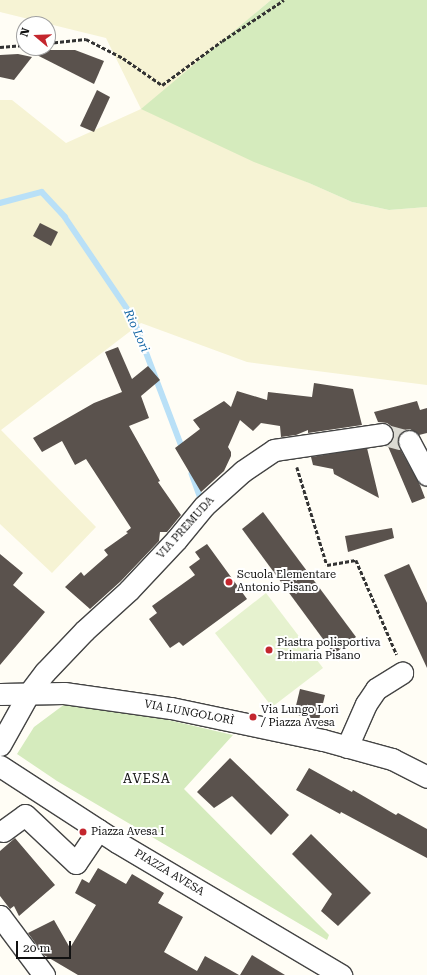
<!DOCTYPE html>
<meta charset="utf-8">
<style>
body{margin:0}
#map{position:relative;width:427px;height:975px;overflow:hidden;background:#fffdf5;font-family:"Roboto Serif",serif}
div>[style]{position:absolute}
[style*='--x']{left:calc(var(--x)*1px);top:calc(var(--y)*1px);width:calc(var(--w)*1px);rotate:calc(var(--a)*1deg)}
.farmland>*{inset:0;background:#f6f3d4}
.green>*{inset:0;background:#d5ebbd}
.pitch>*{inset:0;background:#e6f2cf}
.stream>*{height:5.5px;margin:-2.75px;padding:0 2.75px;transform-origin:2.75px;border-radius:2.75px;background:#b9e0f7}
.building>*{inset:0;background:#5a524d}
.minor-tunnel>*{height:21px;margin-top:-10.5px;transform-origin:0;background:repeating-linear-gradient(90deg,#dbdad3 0 21px,transparent 0 31px)}
.path>*{height:2.5px;margin-top:-1.25px;transform-origin:0;background:repeating-linear-gradient(90deg,#333 0 4px,transparent 0 6px)}
.roads{filter:drop-shadow(1px 0 #444) drop-shadow(-1px 0 #444) drop-shadow(0 1px #444) drop-shadow(0 -1px #444)}
.minor>*{height:21px;margin:-10.5px;padding:0 10.5px;transform-origin:10.5px;border-radius:10.5px;background:#fff}
.dots>*{width:11px;height:11px;translate:-50% -50%;box-sizing:border-box;border:2px solid #fff;border-radius:50%}
span{translate:-50% -50%;white-space:nowrap;text-align:center;line-height:1.15;-webkit-text-stroke:4px #fff;paint-order:stroke}
.street-label{font-size:11px;color:#111}
.poi-label{font-size:11px;color:#111}
.left{translate:0 -50%;text-align:left}
.water-label{font-size:12px;color:#1768a6;font-style:italic}
.quarter-label{font-size:13px;color:#111;letter-spacing:1px}
.north{position:absolute;left:16px;top:16px;width:40px;height:40px;box-sizing:border-box;background:#fff;border:1px solid #a0a0a0;border-radius:50%;rotate:289deg;font-size:11px;font-weight:700;line-height:16px;text-align:center;color:#111}
.north::after{content:'';display:block;margin:auto;width:14px;height:18px;background:#c4262e;clip-path:polygon(50% 0,100% 100%,50% 72%,0 100%)}
.scale{position:absolute;left:16px;top:941px;width:55px;height:18px;box-sizing:border-box;border:2px solid #111;border-top:0;padding-left:5px;font-size:12px;line-height:14px;white-space:nowrap;color:#111;-webkit-text-stroke:3px #fff;paint-order:stroke}
</style>
<div id="map">
<div class="farmland">
<div style="clip-path:polygon(0 0,271px 0,142px 109px,352px 202px,389px 210px,427px 207px,427px 385px,247px 362px,141px 323px,1px 430px,96px 527px,52px 573px,0 524px,0 100px,12px 100px,66px 143px,141px 109px,106px 38px,0 12px)"></div>
</div>
<div class="green">
<div style="clip-path:polygon(271px 0,427px 0,427px 207px,389px 210px,352px 202px,309px 183px,254px 162px,141px 109px)"></div>
<div style="clip-path:polygon(73px 698px,233px 735px,184px 789px,329px 935px,327px 940px,57px 781px,17px 754px,34px 727px)"></div>
</div>
<div class="pitch">
<div style="clip-path:polygon(266px 593px,323px 668px,272px 707px,215px 633px)"></div>
</div>
<div class="stream">
<div style="--x:0;--y:203;--w:43;--a:-14.7"></div>
<div style="--x:42;--y:192;--w:34;--a:47"></div>
<div style="--x:65;--y:217;--w:121;--a:55.8"></div>
<div style="--x:133;--y:317;--w:141;--a:69.3"></div>
<div style="--x:192;--y:474;--w:30;--a:70"></div>
</div>
<div class="building">
<div style="clip-path:polygon(27px 50px,75px 50px,104px 61px,94px 84px)"></div>
<div style="clip-path:polygon(18px 54px,32px 57px,14px 80px,0 77px,0 55px)"></div>
<div style="clip-path:polygon(97px 90px,110px 97px,94px 132px,80px 126px)"></div>
<div style="clip-path:polygon(40px 223px,58px 232px,51px 246px,33px 236px)"></div>
<div style="clip-path:polygon(118px 347px,132px 379px,148px 366px,160px 380px,141px 396px,149px 418px,129px 426px,160px 481px,158px 482px,181px 515px,167px 532px,160px 532px,159px 541px,121px 581px,90px 609px,65px 587px,81px 572px,84px 576px,108px 555px,104px 550px,128px 533px,126px 532px,131px 528px,86px 459px,75px 465px,62px 441px,42px 452px,33px 438px,94px 403px,122px 392px,105px 352px)"></div>
<div style="clip-path:polygon(314px 383px,353px 389px,362px 425px,308px 433px,308px 430px,296px 435px,281px 437px,280px 426px,261px 423px,253px 431px,240px 420px,228px 447px,231px 452px,231px 456px,224px 471px,201px 492px,175px 448px,200px 429px,193px 420px,224px 401px,231px 407px,237px 391px,267px 400px,268px 392px,312px 397px)"></div>
<div style="clip-path:polygon(417px 401px,420px 410px,427px 408px,427px 433px,419px 435px,410px 429px,404px 430px,399px 434px,397px 440px,391px 442px,398px 445px,420px 485px,425px 498px,412px 503px,387px 444px,393px 439px,394px 432px,391px 426px,387px 423px,378px 422px,374px 412px)"></div>
<div style="clip-path:polygon(367px 448px,379px 498px,334px 474px,333px 469px,313px 465px,311px 457px)"></div>
<div style="clip-path:polygon(263px 512px,356px 637px,334px 654px,242px 529px)"></div>
<div style="clip-path:polygon(392px 528px,394px 538px,348px 552px,345px 536px)"></div>
<div style="clip-path:polygon(207px 544px,247px 599px,183px 646px,179px 642px,170px 648px,149px 619px,157px 613px,152px 606px,195px 575px,189px 567px,200px 559px,195px 552px)"></div>
<div style="clip-path:polygon(0 554px,23px 573px,13px 585px,45px 612px,0 665px)"></div>
<div style="clip-path:polygon(409px 564px,427px 603px,427px 668px,384px 575px)"></div>
<div style="clip-path:polygon(300px 689px,325px 695px,319px 720px,294px 714px)"></div>
<div style="clip-path:polygon(230px 758px,289px 815px,271px 835px,232px 796px,214px 808px,197px 792px)"></div>
<div style="clip-path:polygon(309px 768px,352px 792px,353px 790px,396px 815px,398px 813px,427px 829px,427px 858px,341px 812px,340px 814px,296px 790px)"></div>
<div style="clip-path:polygon(311px 834px,371px 893px,338px 926px,321px 911px,332px 894px,292px 854px)"></div>
<div style="clip-path:polygon(15px 838px,55px 885px,19px 916px,14px 906px,10px 909px,0 896px,0 851px)"></div>
<div style="clip-path:polygon(98px 868px,126px 884px,132px 874px,164px 893px,158px 903px,183px 917px,164px 952px,197px 971px,205px 956px,239px 975px,78px 975px,44px 955px,28px 933px,54px 920px,70px 948px,96px 905px,75px 893px,82px 879px,89px 883px)"></div>
<div style="clip-path:polygon(252px 955px,285px 975px,240px 975px)"></div>
</div>
<div class="minor-tunnel">
<div style="--x:382;--y:434;--w:28;--a:15"></div>
</div>
<div class="path">
<div style="--x:48;--y:43;--w:38;--a:-6"></div>
<div style="--x:86;--y:39;--w:42;--a:27.2"></div>
<div style="--x:123;--y:58;--w:47;--a:34.7"></div>
<div style="--x:162;--y:85;--w:74;--a:-36.3"></div>
<div style="--x:222;--y:41;--w:74;--a:-33.5"></div>
<div style="--x:0;--y:47;--w:24;--a:-5"></div>
<div style="--x:297;--y:467;--w:102;--a:73"></div>
<div style="--x:327;--y:565;--w:29;--a:-10"></div>
<div style="--x:356;--y:560;--w:103;--a:66.7"></div>
</div>
<div class="roads">
<div class="minor">
<div style="--x:409;--y:441;--w:38;--a:62"></div>
<div style="--x:0;--y:694;--w:64;--a:-0.9"></div>
<div style="--x:64;--y:693;--w:108;--a:8"></div>
<div style="--x:171;--y:708;--w:155;--a:11.9"></div>
<div style="--x:323;--y:740;--w:72;--a:15.4"></div>
<div style="--x:392;--y:759;--w:39;--a:27"></div>
<div style="--x:0;--y:745;--w:60;--a:-60.9"></div>
<div style="--x:29;--y:693;--w:26;--a:-53"></div>
<div style="--x:45;--y:672;--w:57;--a:-46.4"></div>
<div style="--x:84;--y:631;--w:61;--a:-42.3"></div>
<div style="--x:129;--y:590;--w:69;--a:-46.8"></div>
<div style="--x:176;--y:540;--w:44;--a:-50.5"></div>
<div style="--x:204;--y:506;--w:52;--a:-41.9"></div>
<div style="--x:243;--y:471;--w:37;--a:-34"></div>
<div style="--x:274;--y:450;--w:109;--a:-8.4"></div>
<div style="--x:347;--y:747;--w:47;--a:-66.2"></div>
<div style="--x:366;--y:704;--w:18;--a:-56"></div>
<div style="--x:376;--y:689;--w:31;--a:-32"></div>
<div style="--x:0;--y:766;--w:140;--a:33"></div>
<div style="--x:117;--y:842;--w:261;--a:30.7"></div>
<div style="--x:3;--y:831;--w:27;--a:-36"></div>
<div style="--x:25;--y:815;--w:70;--a:43.3"></div>
<div style="--x:76;--y:863;--w:40;--a:-56"></div>
<div style="--x:0;--y:916;--w:74;--a:53.3"></div>
</div>
</div>
<div class="dots">
<div style="left:229px;top:582px;background:#c4262e"></div>
<div style="left:269px;top:650px;background:#c4262e"></div>
<div style="left:253px;top:717px;background:#c4262e"></div>
<div style="left:83px;top:832px;background:#c4262e"></div>
</div>
<div class="street-label">
<span style="left:186px;top:528px;rotate:-48deg">VIA PREMUDA</span>
<span style="left:189px;top:713px;rotate:11deg">VIA LUNGOLORÌ</span>
<span style="left:169px;top:873px;rotate:31deg">PIAZZA AVESA</span>
</div>
<div class="poi-label">
<span class="left" style="left:237px;top:582px">Scuola Elementare<br>Antonio Pisano</span>
<span class="left" style="left:277px;top:650px">Piastra polisportiva<br>Primaria Pisano</span>
<span class="left" style="left:261px;top:717px">Via Lungo Lorì<br>/ Piazza Avesa</span>
<span class="left" style="left:91px;top:832px">Piazza Avesa I</span>
</div>
<div class="water-label">
<span style="left:136px;top:331px;rotate:66deg">Rio Lori</span>
</div>
<div class="quarter-label">
<span style="left:147px;top:779px">AVESA</span>
</div>
<div class="north">N</div>
<div class="scale">20 m</div>
</div>
